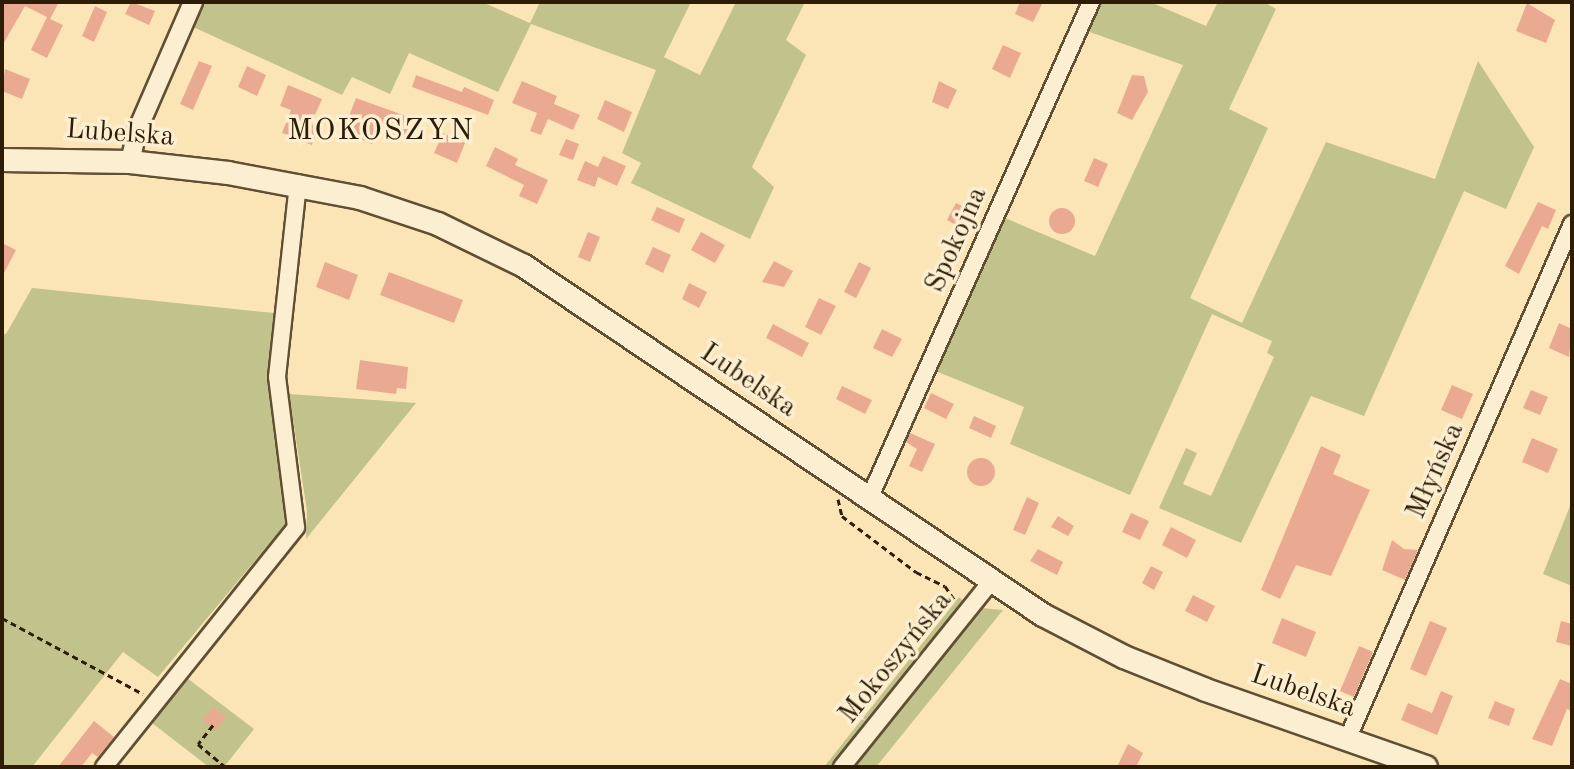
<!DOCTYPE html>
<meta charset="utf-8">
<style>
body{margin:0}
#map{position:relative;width:1574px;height:769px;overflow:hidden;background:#fbe5b7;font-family:"Old Standard TT",serif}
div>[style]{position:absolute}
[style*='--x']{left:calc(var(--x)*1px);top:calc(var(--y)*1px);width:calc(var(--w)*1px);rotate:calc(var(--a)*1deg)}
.green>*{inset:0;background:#c2c38c}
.building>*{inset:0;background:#eaaa92}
.round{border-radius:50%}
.path>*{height:3px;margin-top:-1.5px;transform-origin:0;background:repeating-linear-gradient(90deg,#2d1d07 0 6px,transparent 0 10px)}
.roads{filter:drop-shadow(2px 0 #604f33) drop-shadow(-2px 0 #604f33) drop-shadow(0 2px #604f33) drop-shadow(0 -2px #604f33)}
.minor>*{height:16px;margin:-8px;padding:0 8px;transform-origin:8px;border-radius:8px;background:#fceed0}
.tertiary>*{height:18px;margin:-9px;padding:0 9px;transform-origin:9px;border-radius:9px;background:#fceed0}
.secondary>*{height:22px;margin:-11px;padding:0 11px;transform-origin:11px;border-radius:11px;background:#fceed0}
span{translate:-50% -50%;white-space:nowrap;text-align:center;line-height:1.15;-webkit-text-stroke:7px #fceed0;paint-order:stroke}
.street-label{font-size:28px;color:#2d1d07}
.neighbourhood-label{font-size:30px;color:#2d1d07;letter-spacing:2px}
.frame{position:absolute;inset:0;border:4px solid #2d1d07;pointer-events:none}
</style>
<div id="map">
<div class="green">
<div style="clip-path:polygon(201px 2px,482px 2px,530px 23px,540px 2px,691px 2px,664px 57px,700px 75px,736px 2px,805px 2px,786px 40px,806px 55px,752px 167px,774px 187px,750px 239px,631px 183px,641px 163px,622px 153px,656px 70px,531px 24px,498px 92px,409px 53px,390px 94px,352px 77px,342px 95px,191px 26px)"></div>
<div style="clip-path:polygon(1096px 2px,1150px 2px,1206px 26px,1218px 2px,1264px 2px,1276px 9px,1229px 109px,1268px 128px,1190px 298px,1242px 323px,1326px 142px,1435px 179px,1478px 61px,1534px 147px,1506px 209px,1464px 191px,1364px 416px,1311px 396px,1241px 543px,1159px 508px,1186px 448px,1197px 453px,1183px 484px,1211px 496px,1274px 357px,1267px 353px,1272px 341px,1212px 314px,1130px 495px,1010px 444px,1024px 407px,933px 370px,1005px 218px,1095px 256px,1183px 65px,1084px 30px)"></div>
<div style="clip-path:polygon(32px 288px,274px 313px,268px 386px,289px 520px,158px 677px,123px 652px,32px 767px,2px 767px,2px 333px,6px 334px)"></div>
<div style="clip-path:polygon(289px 394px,416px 403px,306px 539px,307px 511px)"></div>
<div style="clip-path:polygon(1570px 506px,1572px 507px,1572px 586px,1543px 574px)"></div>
<div style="clip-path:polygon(959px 597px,970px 607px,1003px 610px,876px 767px,824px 767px)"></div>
<div style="clip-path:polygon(187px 678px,254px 729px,224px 767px,209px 767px,152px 723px)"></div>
</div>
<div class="building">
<div style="clip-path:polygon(2px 2px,59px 2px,50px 19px,63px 25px,47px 58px,31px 50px,47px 17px,25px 6px,2px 46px)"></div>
<div style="clip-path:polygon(131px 2px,155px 11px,149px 25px,125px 14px)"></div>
<div style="clip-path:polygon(1020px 2px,1043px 2px,1033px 22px,1015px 14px)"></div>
<div style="clip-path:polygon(1527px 3px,1555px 20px,1546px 43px,1516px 31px)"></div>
<div style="clip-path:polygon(95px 6px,107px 12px,94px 42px,82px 36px)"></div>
<div style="clip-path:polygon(1003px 45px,1021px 53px,1010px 78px,992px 69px)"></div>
<div style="clip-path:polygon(199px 61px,212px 66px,193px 110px,180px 104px)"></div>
<div style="clip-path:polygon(247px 66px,266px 75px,257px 96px,238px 87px)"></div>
<div style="clip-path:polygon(5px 69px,30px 79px,22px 99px,2px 91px)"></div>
<div style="clip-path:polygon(416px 75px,462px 92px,464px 87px,494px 100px,488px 115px,412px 87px)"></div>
<div style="clip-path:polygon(1132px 75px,1144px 76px,1148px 92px,1132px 120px,1117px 113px)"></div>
<div style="clip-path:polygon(522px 81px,557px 96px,554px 104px,580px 115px,573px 130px,548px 119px,541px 135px,530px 131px,537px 113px,512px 103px)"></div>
<div style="clip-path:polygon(939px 81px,957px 90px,948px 109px,932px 102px)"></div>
<div style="clip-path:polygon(288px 85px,322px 99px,311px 124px,319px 128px,312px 145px,282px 133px,291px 110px,280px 106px)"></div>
<div style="clip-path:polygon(356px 98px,417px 120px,409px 140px,379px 129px,372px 144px,343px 132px)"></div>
<div style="clip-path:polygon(605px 100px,632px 112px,624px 132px,597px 119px)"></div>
<div style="clip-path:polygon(443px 133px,465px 143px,457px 163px,434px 153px)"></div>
<div style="clip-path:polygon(566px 139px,579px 144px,573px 160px,559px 155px)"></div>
<div style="clip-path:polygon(495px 147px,518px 159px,515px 165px,548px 180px,537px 204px,519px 196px,524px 185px,486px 166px)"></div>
<div style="clip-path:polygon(603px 156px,626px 166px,617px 186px,598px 177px,595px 187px,577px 180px,585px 161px,598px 167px)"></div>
<div style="clip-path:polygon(1094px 158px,1108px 164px,1098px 187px,1084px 181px)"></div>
<div style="clip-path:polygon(1538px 202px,1556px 210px,1548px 229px,1542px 226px,1519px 274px,1505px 266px)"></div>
<div style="clip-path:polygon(956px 203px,974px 212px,965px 230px,947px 220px)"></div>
<div style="clip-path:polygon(657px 207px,685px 219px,679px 233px,651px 220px)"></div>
<div class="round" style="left:1049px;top:208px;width:26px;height:26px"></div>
<div style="clip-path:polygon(588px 232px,600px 237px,590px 262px,578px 257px)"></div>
<div style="clip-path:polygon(701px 232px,725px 245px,715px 263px,691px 250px)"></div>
<div style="clip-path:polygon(2px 243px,16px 250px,2px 277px)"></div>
<div style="clip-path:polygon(653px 247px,671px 255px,663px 273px,645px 264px)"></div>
<div style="clip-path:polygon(774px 261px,793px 271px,784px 287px,762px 282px)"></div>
<div style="clip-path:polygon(325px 262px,358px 275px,349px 300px,316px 287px)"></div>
<div style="clip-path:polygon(859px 262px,871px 268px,856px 298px,844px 292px)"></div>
<div style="clip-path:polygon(389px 272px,463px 300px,454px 323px,380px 295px)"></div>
<div style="clip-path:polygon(689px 283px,707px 292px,699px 308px,682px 299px)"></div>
<div style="clip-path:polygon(819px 298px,836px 306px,821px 335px,805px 327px)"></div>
<div style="clip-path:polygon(1559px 323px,1572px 329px,1569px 357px,1549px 348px)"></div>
<div style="clip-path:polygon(773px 324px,809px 343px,802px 357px,766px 338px)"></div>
<div style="clip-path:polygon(882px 329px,902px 339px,892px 357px,873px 348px)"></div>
<div style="clip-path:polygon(360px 360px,408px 367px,406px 389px,397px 388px,396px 394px,356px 389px)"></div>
<div style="clip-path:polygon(1452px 385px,1473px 394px,1462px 419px,1441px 410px)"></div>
<div style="clip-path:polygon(842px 386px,872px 400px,865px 414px,836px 399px)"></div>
<div style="clip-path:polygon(1531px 390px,1548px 397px,1540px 415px,1523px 408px)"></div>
<div style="clip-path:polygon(931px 393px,954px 404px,946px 419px,924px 408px)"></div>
<div style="clip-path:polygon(974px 416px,996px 426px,991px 438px,969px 428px)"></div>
<div style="clip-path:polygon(910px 433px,935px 444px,922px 472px,909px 466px,917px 449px,906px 442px)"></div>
<div style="clip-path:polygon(1532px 438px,1558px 449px,1548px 473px,1522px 462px)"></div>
<div style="clip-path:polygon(1321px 446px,1341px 455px,1333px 474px,1370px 490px,1331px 576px,1296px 565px,1280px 599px,1261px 590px)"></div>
<div class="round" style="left:967px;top:458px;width:28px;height:28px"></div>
<div style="clip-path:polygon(1027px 497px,1039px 503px,1025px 535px,1013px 530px)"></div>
<div style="clip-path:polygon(1131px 513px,1149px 521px,1140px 540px,1122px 532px)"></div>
<div style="clip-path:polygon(1058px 516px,1074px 526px,1068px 536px,1051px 527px)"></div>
<div style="clip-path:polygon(1171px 527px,1196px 540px,1187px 558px,1162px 545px)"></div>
<div style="clip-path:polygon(1392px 540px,1404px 549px,1418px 550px,1405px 580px,1382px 570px)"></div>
<div style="clip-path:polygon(1038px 549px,1063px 562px,1057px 575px,1030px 561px)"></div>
<div style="clip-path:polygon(1151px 566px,1163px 572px,1154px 590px,1142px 583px)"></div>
<div style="clip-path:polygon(1193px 595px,1215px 606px,1207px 622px,1185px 611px)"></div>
<div style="clip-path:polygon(1282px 618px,1316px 632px,1306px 657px,1272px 643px)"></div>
<div style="clip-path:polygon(1430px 621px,1447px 628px,1426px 676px,1410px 669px)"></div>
<div style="clip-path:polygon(1561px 621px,1572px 624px,1572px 646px,1556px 642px)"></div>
<div style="clip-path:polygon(1359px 646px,1373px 652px,1354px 697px,1340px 691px)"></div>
<div style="clip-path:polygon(1560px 679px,1572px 684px,1572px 711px,1567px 709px,1552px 746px,1532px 739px)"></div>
<div style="clip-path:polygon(1441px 691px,1453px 696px,1437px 735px,1401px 720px,1408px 703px,1432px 713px)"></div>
<div style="clip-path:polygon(1495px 701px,1515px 709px,1509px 726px,1488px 718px)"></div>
<div style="clip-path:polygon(213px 707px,226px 717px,215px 730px,203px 720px)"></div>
<div style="clip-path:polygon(94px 721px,114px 737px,98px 757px,92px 753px,81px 767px,58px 767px)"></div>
<div style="clip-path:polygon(1128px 744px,1143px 753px,1136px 767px,1117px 767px)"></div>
</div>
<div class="path">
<div style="--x:838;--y:499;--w:17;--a:77"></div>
<div style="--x:842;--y:516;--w:93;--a:37.1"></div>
<div style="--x:916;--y:572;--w:32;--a:26"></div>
<div style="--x:945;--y:586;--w:18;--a:56"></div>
<div style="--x:2;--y:618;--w:160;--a:28.3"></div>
<div style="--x:213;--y:725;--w:24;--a:128"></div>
<div style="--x:198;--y:744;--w:35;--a:40"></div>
</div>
<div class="roads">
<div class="minor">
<div style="--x:869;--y:499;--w:544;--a:-65.93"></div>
<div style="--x:1347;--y:740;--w:563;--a:-66.44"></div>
<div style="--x:104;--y:767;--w:307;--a:-51.3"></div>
<div style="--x:296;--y:527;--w:151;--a:-97.2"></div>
<div style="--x:277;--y:377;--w:195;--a:-83.8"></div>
<div style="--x:842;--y:767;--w:238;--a:-51.2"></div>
</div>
<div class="tertiary">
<div style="--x:130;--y:162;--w:32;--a:-77"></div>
<div style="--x:137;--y:131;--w:141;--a:-66.5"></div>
</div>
<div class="secondary">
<div style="--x:2;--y:160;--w:128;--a:0.9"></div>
<div style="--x:130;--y:162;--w:99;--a:6.4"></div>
<div style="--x:228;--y:173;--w:134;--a:10.7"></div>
<div style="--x:360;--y:198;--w:82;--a:18.4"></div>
<div style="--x:438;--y:224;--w:96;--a:26"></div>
<div style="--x:524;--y:266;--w:625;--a:33.92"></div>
<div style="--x:1043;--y:615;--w:91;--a:27.4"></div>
<div style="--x:1124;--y:657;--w:88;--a:21.9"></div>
<div style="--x:1206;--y:690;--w:233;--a:19.3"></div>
</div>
</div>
<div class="street-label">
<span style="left:120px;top:134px;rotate:4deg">Lubelska</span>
<span style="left:957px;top:240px;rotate:-66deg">Spokojna</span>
<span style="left:748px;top:381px;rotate:34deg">Lubelska</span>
<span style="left:1436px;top:471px;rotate:-66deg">Młyńska</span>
<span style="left:896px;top:658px;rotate:-51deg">Mokoszyńska</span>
<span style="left:1303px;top:692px;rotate:19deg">Lubelska</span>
</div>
<div class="neighbourhood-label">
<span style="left:381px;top:131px">MOKOSZYN</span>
</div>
<div class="frame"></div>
</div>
